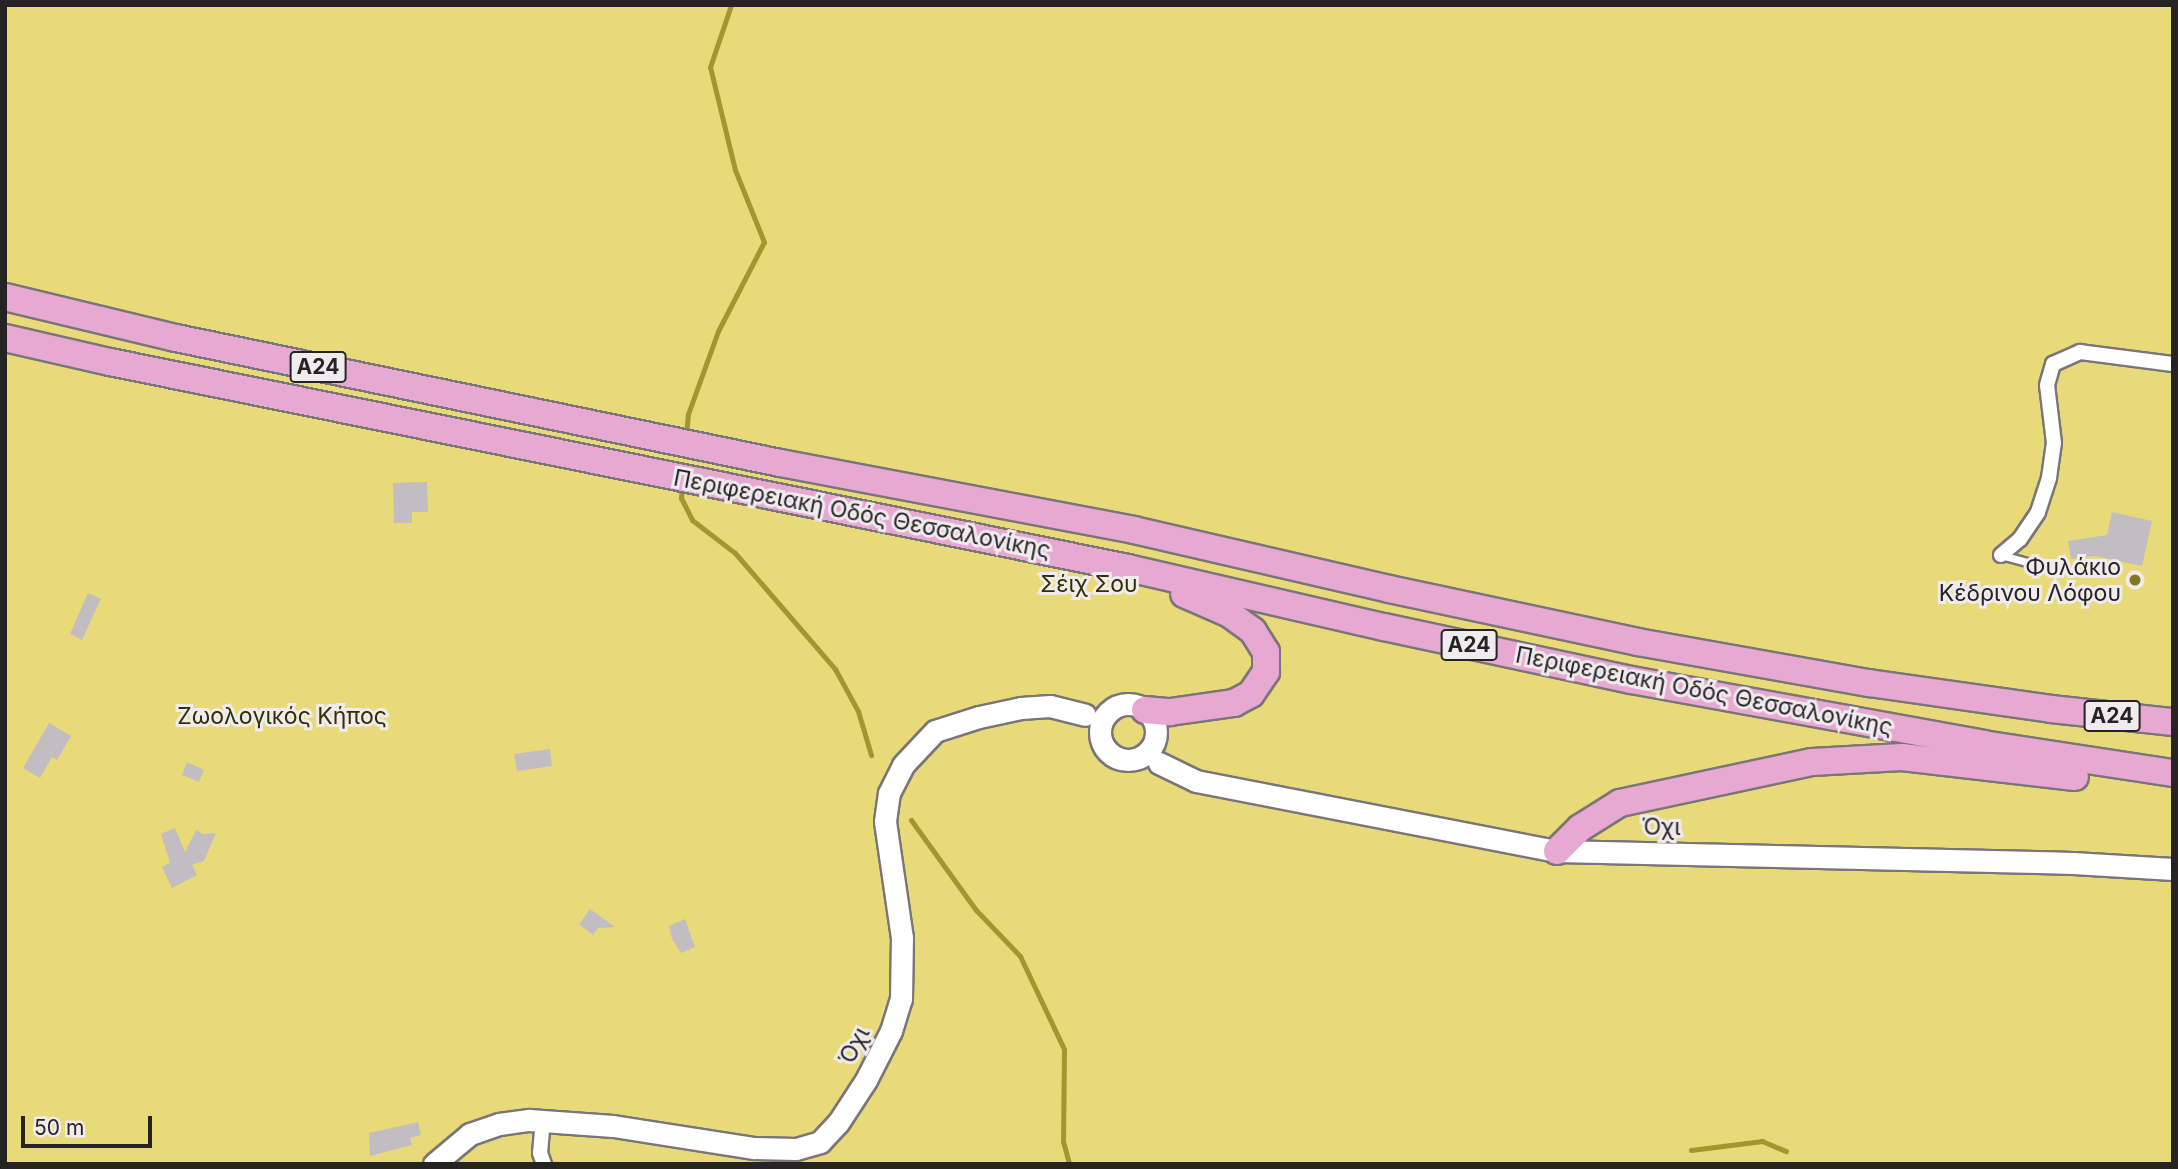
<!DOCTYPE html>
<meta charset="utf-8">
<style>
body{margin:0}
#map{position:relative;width:2178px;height:1169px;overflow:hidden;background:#f0ebee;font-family:Inter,sans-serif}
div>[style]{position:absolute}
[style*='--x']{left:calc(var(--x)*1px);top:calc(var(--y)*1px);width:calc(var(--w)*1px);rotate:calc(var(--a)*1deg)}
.green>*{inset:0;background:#e8da79}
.stream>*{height:5px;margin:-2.5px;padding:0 2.5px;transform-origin:2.5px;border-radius:2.5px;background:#a4962e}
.building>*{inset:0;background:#c2bdc0}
.roads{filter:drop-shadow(2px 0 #7a7578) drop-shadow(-2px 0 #7a7578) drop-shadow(0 2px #7a7578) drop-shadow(0 -2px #7a7578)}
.lane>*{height:7px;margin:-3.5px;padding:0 3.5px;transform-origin:3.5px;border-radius:3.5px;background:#fff}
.street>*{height:14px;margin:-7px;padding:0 7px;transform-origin:7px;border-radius:7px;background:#fff}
.secondary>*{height:21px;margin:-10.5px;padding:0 10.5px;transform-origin:10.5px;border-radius:10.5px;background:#fff}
.secondary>.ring{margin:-10.5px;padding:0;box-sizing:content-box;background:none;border:21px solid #fff;border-radius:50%}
.highway>*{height:26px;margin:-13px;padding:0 13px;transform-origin:13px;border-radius:13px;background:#e7a8d2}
.dots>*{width:19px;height:19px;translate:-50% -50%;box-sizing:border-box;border:4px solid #f0ebee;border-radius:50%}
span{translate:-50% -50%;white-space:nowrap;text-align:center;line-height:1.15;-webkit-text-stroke:6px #f0ebee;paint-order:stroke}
.shield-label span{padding:2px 5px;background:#f0ebee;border:2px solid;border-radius:5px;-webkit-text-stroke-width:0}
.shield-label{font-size:21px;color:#262325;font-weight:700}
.street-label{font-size:23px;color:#262325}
.poi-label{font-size:23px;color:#262325}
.right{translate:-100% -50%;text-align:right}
.park-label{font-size:23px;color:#342e01}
.frame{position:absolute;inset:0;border:7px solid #262325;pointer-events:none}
.scale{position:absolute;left:21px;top:1116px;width:131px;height:32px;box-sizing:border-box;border:4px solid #262325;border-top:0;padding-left:9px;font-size:21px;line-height:24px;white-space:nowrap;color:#262325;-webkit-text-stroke:5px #f0ebee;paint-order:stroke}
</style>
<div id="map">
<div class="green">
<div style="clip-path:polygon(5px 5px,2173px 5px,2173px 1164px,5px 1164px)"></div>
</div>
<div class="stream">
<div style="--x:686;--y:436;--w:22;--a:-85"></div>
<div style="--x:688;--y:414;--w:88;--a:-70.1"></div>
<div style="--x:718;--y:331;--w:100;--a:-62.7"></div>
<div style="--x:764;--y:242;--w:78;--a:-111.9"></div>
<div style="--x:735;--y:170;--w:106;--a:-103.6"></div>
<div style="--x:710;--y:67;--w:65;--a:-71.3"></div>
<div style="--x:682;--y:484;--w:14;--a:94"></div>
<div style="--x:681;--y:498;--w:25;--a:63"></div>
<div style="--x:692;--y:520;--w:54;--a:37.5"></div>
<div style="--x:735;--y:553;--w:153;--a:49.2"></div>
<div style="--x:835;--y:669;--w:48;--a:61.3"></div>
<div style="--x:858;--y:711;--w:46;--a:73.5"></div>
<div style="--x:911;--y:820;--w:111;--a:54.2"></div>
<div style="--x:976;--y:910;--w:64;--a:46.3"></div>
<div style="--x:1020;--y:956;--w:103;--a:64.7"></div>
<div style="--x:1064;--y:1049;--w:92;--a:90.6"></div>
<div style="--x:1063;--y:1141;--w:24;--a:75"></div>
<div style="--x:1691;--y:1150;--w:72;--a:-7.2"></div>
<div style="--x:1762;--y:1141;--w:26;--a:23"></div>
</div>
<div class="building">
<div style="clip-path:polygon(427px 482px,428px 512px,412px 512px,412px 523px,394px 523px,393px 483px)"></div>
<div style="clip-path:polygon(2112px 512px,2152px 521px,2142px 566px,2095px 556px,2071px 559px,2068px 541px,2107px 535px)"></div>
<div style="clip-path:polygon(88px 593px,101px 599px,82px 640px,70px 634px)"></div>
<div style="clip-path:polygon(49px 723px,71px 736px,57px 760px,52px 757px,40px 778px,23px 768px)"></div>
<div style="clip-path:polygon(550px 749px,552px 766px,517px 771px,514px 754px)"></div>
<div style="clip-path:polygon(187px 762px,204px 770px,199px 782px,182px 775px)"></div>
<div style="clip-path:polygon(175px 828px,185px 852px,196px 830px,203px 834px,216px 833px,204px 861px,192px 865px,197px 875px,172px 888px,162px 867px,170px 863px,161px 834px)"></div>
<div style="clip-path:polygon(590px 909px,615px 927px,598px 928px,593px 935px,579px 924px)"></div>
<div style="clip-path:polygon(685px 919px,695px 947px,681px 953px,672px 939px,669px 926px)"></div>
<div style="clip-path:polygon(418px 1122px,421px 1135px,410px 1138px,412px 1145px,370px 1156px,369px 1133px)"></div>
</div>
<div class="roads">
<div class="lane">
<div style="--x:2001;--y:555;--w:34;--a:15"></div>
</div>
<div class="street">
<div style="--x:2001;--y:555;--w:25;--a:-40"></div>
<div style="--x:2020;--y:539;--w:32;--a:-56"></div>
<div style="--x:2038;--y:512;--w:36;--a:-72"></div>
<div style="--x:2049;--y:478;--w:35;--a:-82"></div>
<div style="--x:2054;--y:443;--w:58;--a:-96.9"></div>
<div style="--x:2047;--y:385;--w:22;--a:-74"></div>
<div style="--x:2053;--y:364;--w:30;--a:-24"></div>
<div style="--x:2080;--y:352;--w:94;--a:7.4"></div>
<div style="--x:543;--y:1119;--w:34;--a:95"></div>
<div style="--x:540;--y:1153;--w:12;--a:70"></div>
</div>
<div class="secondary">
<div class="ring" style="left:1100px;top:704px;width:35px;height:35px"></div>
<div style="--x:1159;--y:763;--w:41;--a:25.9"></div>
<div style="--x:1196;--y:781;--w:368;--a:11"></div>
<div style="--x:1557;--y:851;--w:516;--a:1.33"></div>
<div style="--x:2073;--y:863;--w:100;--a:3.4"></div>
<div style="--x:434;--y:1164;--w:47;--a:-39.8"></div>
<div style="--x:470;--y:1134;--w:31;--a:-19"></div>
<div style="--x:499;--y:1124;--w:30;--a:-8"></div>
<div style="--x:529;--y:1120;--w:84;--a:4.1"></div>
<div style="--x:613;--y:1126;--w:143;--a:8.9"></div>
<div style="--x:754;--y:1148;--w:42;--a:1.4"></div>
<div style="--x:796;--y:1149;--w:25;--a:-16"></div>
<div style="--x:820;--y:1142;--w:26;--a:-47"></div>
<div style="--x:838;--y:1123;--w:51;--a:-56.9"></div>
<div style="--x:866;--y:1080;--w:55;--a:-63"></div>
<div style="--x:891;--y:1031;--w:34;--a:-73"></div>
<div style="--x:901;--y:999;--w:61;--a:-89.1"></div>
<div style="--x:902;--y:938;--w:118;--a:-98.3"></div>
<div style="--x:885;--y:821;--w:28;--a:-82"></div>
<div style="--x:889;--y:793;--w:31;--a:-63"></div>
<div style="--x:903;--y:765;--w:47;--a:-46.7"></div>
<div style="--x:935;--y:731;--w:46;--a:-17.7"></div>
<div style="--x:979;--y:717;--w:43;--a:-12.1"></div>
<div style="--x:1021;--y:708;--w:29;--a:-4"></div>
<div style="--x:1050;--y:706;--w:36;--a:14"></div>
</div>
<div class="highway">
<div style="--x:5;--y:297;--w:176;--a:13.5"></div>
<div style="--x:176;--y:338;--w:617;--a:11.69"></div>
<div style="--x:780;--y:463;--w:360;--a:10.7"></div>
<div style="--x:1134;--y:530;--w:262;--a:13"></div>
<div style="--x:1389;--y:589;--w:255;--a:12"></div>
<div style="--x:1638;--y:642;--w:235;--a:10.1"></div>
<div style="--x:1869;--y:683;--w:184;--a:8.1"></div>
<div style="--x:2051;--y:709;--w:123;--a:6.1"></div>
<div style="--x:5;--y:338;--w:108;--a:12.9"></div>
<div style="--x:110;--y:362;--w:1039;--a:11.44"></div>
<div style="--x:1128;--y:568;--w:263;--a:13"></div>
<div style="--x:1384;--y:627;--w:254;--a:12.1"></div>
<div style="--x:1632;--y:680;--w:357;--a:10.3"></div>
<div style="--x:1983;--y:744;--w:192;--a:8.7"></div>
<div style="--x:1145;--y:710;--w:25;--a:5"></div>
<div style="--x:1170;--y:712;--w:65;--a:-8"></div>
<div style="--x:1234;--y:703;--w:19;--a:-28"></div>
<div style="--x:1251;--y:694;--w:27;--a:-56"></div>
<div style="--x:1266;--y:672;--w:20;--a:-90"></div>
<div style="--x:1266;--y:652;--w:25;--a:-122"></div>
<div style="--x:1253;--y:631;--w:29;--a:-144"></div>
<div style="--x:1230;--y:614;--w:50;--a:-156.5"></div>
<div style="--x:1557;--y:851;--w:33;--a:-45"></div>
<div style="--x:1580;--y:828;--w:47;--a:-32"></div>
<div style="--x:1620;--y:803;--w:196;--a:-12.1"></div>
<div style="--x:1812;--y:762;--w:90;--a:-3.2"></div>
<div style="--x:1902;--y:757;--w:174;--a:6.6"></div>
</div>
</div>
<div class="dots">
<div style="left:2135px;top:580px;background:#84781c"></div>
</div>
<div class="shield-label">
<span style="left:318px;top:367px">Α24</span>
<span style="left:1469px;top:645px">Α24</span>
<span style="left:2112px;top:716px">Α24</span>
</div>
<div class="street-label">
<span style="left:862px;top:514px;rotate:11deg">Περιφερειακή Οδός Θεσσαλονίκης</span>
<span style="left:1704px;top:691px;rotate:11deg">Περιφερειακή Οδός Θεσσαλονίκης</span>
<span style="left:1661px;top:827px;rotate:1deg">Όχι</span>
<span style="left:854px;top:1046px;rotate:-62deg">Όχι</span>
</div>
<div class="poi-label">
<span class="right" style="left:2121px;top:580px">Φυλάκιο<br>Κέδρινου Λόφου</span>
</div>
<div class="park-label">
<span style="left:1089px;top:584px">Σέιχ Σου</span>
<span style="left:282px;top:716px">Ζωολογικός Κήπος</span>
</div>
<div class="frame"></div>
<div class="scale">50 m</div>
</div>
